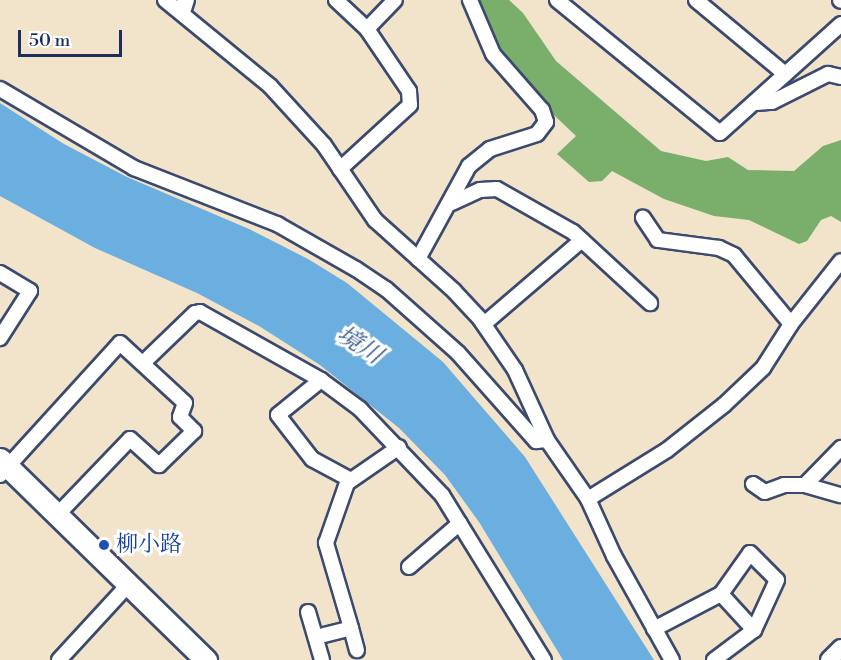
<!DOCTYPE html>
<meta charset="utf-8">
<style>
body{margin:0}
#map{position:relative;width:841px;height:660px;overflow:hidden;background:#f1e4ca;font-family:"Libre Bodoni","Noto Serif JP",serif}
div>[style]{position:absolute}
[style*='--x']{left:calc(var(--x)*1px);top:calc(var(--y)*1px);width:calc(var(--w)*1px);rotate:calc(var(--a)*1deg)}
.forest>*{inset:0;background:#7aaf6b}
.water>*{inset:0;background:#6baee0}
.roads{filter:drop-shadow(2px 0 #3b4a6e) drop-shadow(-2px 0 #3b4a6e) drop-shadow(0 2px #3b4a6e) drop-shadow(0 -2px #3b4a6e)}
.minor>*{height:14px;margin:-7px;padding:0 7px;transform-origin:7px;border-radius:7px;background:#fff}
.tertiary>*{height:16px;margin:-8px;padding:0 8px;transform-origin:8px;border-radius:8px;background:#fff}
.trunk>*{height:21px;margin:-10.5px;padding:0 10.5px;transform-origin:10.5px;border-radius:10.5px;background:#fff}
.dots>*{width:16px;height:16px;translate:-50% -50%;box-sizing:border-box;border:3px solid #fff;border-radius:50%}
span{translate:-50% -50%;white-space:nowrap;text-align:center;line-height:1.15;-webkit-text-stroke:6px #fff;paint-order:stroke}
.transit-label{font-size:22px;color:#164399}
.left{translate:0 -50%;text-align:left}
.water-label{font-size:24px;color:#375b8c;font-style:italic}
.scale{position:absolute;left:18px;top:30px;width:104px;height:27px;box-sizing:border-box;border:3px solid #1b2f5e;border-top:0;padding-left:8px;font-size:18px;line-height:21px;white-space:nowrap;color:#1b2f5e;-webkit-text-stroke:4px #fff;paint-order:stroke}
</style>
<div id="map">
<div class="forest">
<div style="clip-path:polygon(474px 0,509px 0,523px 13px,556px 61px,661px 151px,706px 161px,728px 157px,748px 170px,794px 171px,823px 146px,841px 140px,841px 222px,831px 216px,821px 220px,807px 241px,799px 244px,749px 220px,714px 216px,664px 199px,612px 171px,602px 181px,589px 182px,557px 154px,576px 136px,500px 64px)"></div>
</div>
<div class="water">
<div style="clip-path:polygon(0 103px,64px 144px,127px 177px,249px 229px,308px 259px,347px 283px,443px 362px,525px 457px,654px 660px,563px 660px,479px 522px,445px 475px,399px 428px,320px 365px,259px 326px,197px 293px,95px 248px,0 196px)"></div>
</div>
<div class="roads">
<div class="minor">
<div style="--x:165;--y:0;--w:136;--a:39.3"></div>
<div style="--x:270;--y:86;--w:80;--a:47.5"></div>
<div style="--x:324;--y:145;--w:91;--a:55.8"></div>
<div style="--x:375;--y:220;--w:106;--a:41.9"></div>
<div style="--x:454;--y:291;--w:38;--a:47"></div>
<div style="--x:480;--y:319;--w:62;--a:55.5"></div>
<div style="--x:515;--y:370;--w:77;--a:65.4"></div>
<div style="--x:547;--y:440;--w:72;--a:55.2"></div>
<div style="--x:588;--y:499;--w:63;--a:65.5"></div>
<div style="--x:614;--y:556;--w:119;--a:60.9"></div>
<div style="--x:336;--y:0;--w:42;--a:43.1"></div>
<div style="--x:367;--y:29;--w:75;--a:55.9"></div>
<div style="--x:409;--y:91;--w:14;--a:86"></div>
<div style="--x:410;--y:105;--w:95;--a:137.6"></div>
<div style="--x:557;--y:0;--w:210;--a:39.2"></div>
<div style="--x:720;--y:133;--w:163;--a:-42"></div>
<div style="--x:696;--y:0;--w:116;--a:39.7"></div>
<div style="--x:840;--y:0;--w:1;--a:45"></div>
<div style="--x:367;--y:29;--w:40;--a:-46"></div>
<div style="--x:0;--y:89;--w:156;--a:30.5"></div>
<div style="--x:134;--y:168;--w:154;--a:21.4"></div>
<div style="--x:277;--y:224;--w:91;--a:29.7"></div>
<div style="--x:356;--y:269;--w:36;--a:34"></div>
<div style="--x:386;--y:289;--w:96;--a:41.6"></div>
<div style="--x:458;--y:353;--w:118;--a:48.4"></div>
<div style="--x:536;--y:441;--w:11;--a:-5"></div>
<div style="--x:756;--y:103;--w:16;--a:-4"></div>
<div style="--x:772;--y:102;--w:63;--a:-26.6"></div>
<div style="--x:828;--y:74;--w:13;--a:13"></div>
<div style="--x:452;--y:203;--w:31;--a:-25"></div>
<div style="--x:480;--y:190;--w:17;--a:-3"></div>
<div style="--x:497;--y:189;--w:87;--a:29.5"></div>
<div style="--x:573;--y:232;--w:105;--a:42.7"></div>
<div style="--x:418;--y:259;--w:106;--a:-61.3"></div>
<div style="--x:469;--y:166;--w:27;--a:-39"></div>
<div style="--x:490;--y:149;--w:49;--a:-17.7"></div>
<div style="--x:537;--y:134;--w:15;--a:-53"></div>
<div style="--x:546;--y:122;--w:13;--a:-108"></div>
<div style="--x:542;--y:110;--w:74;--a:-131.2"></div>
<div style="--x:493;--y:54;--w:59;--a:-113.1"></div>
<div style="--x:0;--y:273;--w:35;--a:31"></div>
<div style="--x:30;--y:291;--w:56;--a:122.6"></div>
<div style="--x:484;--y:324;--w:129;--a:-40.6"></div>
<div style="--x:791;--y:324;--w:80;--a:-51.6"></div>
<div style="--x:143;--y:363;--w:72;--a:-43.9"></div>
<div style="--x:195;--y:313;--w:5;--a:-11"></div>
<div style="--x:200;--y:312;--w:139;--a:29.3"></div>
<div style="--x:321;--y:380;--w:49;--a:36.6"></div>
<div style="--x:360;--y:409;--w:119;--a:46.4"></div>
<div style="--x:442;--y:495;--w:194;--a:58.3"></div>
<div style="--x:321;--y:380;--w:55;--a:140.9"></div>
<div style="--x:278;--y:415;--w:56;--a:52.3"></div>
<div style="--x:312;--y:459;--w:44;--a:28.3"></div>
<div style="--x:0;--y:475;--w:178;--a:-47.7"></div>
<div style="--x:120;--y:343;--w:88;--a:42.7"></div>
<div style="--x:185;--y:403;--w:15;--a:110"></div>
<div style="--x:180;--y:417;--w:20;--a:45"></div>
<div style="--x:194;--y:431;--w:49;--a:135.8"></div>
<div style="--x:159;--y:465;--w:39;--a:-138"></div>
<div style="--x:130;--y:439;--w:105;--a:133.8"></div>
<div style="--x:753;--y:484;--w:14;--a:34"></div>
<div style="--x:765;--y:492;--w:20;--a:-20"></div>
<div style="--x:784;--y:485;--w:21;--a:0"></div>
<div style="--x:805;--y:485;--w:37;--a:16"></div>
<div style="--x:805;--y:485;--w:52;--a:-45.8"></div>
<div style="--x:588;--y:499;--w:93;--a:-31.8"></div>
<div style="--x:667;--y:450;--w:73;--a:-38.3"></div>
<div style="--x:724;--y:405;--w:54;--a:-43.5"></div>
<div style="--x:763;--y:368;--w:52;--a:-57.5"></div>
<div style="--x:791;--y:324;--w:89;--a:-129.6"></div>
<div style="--x:734;--y:255;--w:17;--a:-155"></div>
<div style="--x:719;--y:248;--w:62;--a:-172.5"></div>
<div style="--x:658;--y:240;--w:27;--a:-124"></div>
<div style="--x:409;--y:567;--w:67;--a:-40.8"></div>
<div style="--x:721;--y:594;--w:49;--a:47.5"></div>
<div style="--x:308;--y:612;--w:50;--a:73.7"></div>
<div style="--x:351;--y:628;--w:23;--a:75"></div>
<div style="--x:654;--y:629;--w:76;--a:-27.6"></div>
<div style="--x:721;--y:594;--w:50;--a:-54.7"></div>
<div style="--x:750;--y:553;--w:38;--a:45"></div>
<div style="--x:777;--y:580;--w:55;--a:114.7"></div>
<div style="--x:754;--y:630;--w:50;--a:143.1"></div>
<div style="--x:316;--y:637;--w:36;--a:-14"></div>
<div style="--x:351;--y:628;--w:89;--a:-106.4"></div>
<div style="--x:326;--y:543;--w:64;--a:-70.7"></div>
<div style="--x:347;--y:483;--w:63;--a:-34.7"></div>
<div style="--x:59;--y:660;--w:102;--a:-47.4"></div>
</div>
<div class="tertiary">
<div style="--x:182;--y:12;--w:13;--a:-72"></div>
<div style="--x:829;--y:660;--w:17;--a:-45"></div>
</div>
<div class="trunk">
<div style="--x:0;--y:459;--w:288;--a:44.3"></div>
</div>
</div>
<div class="dots">
<div style="left:104px;top:545px;background:#1a4fb4"></div>
</div>
<div class="transit-label">
<span class="left" style="left:116px;top:545px">柳小路</span>
</div>
<div class="water-label">
<span style="left:359px;top:346px;rotate:33deg">境川</span>
</div>
<div class="scale">50 m</div>
</div>
